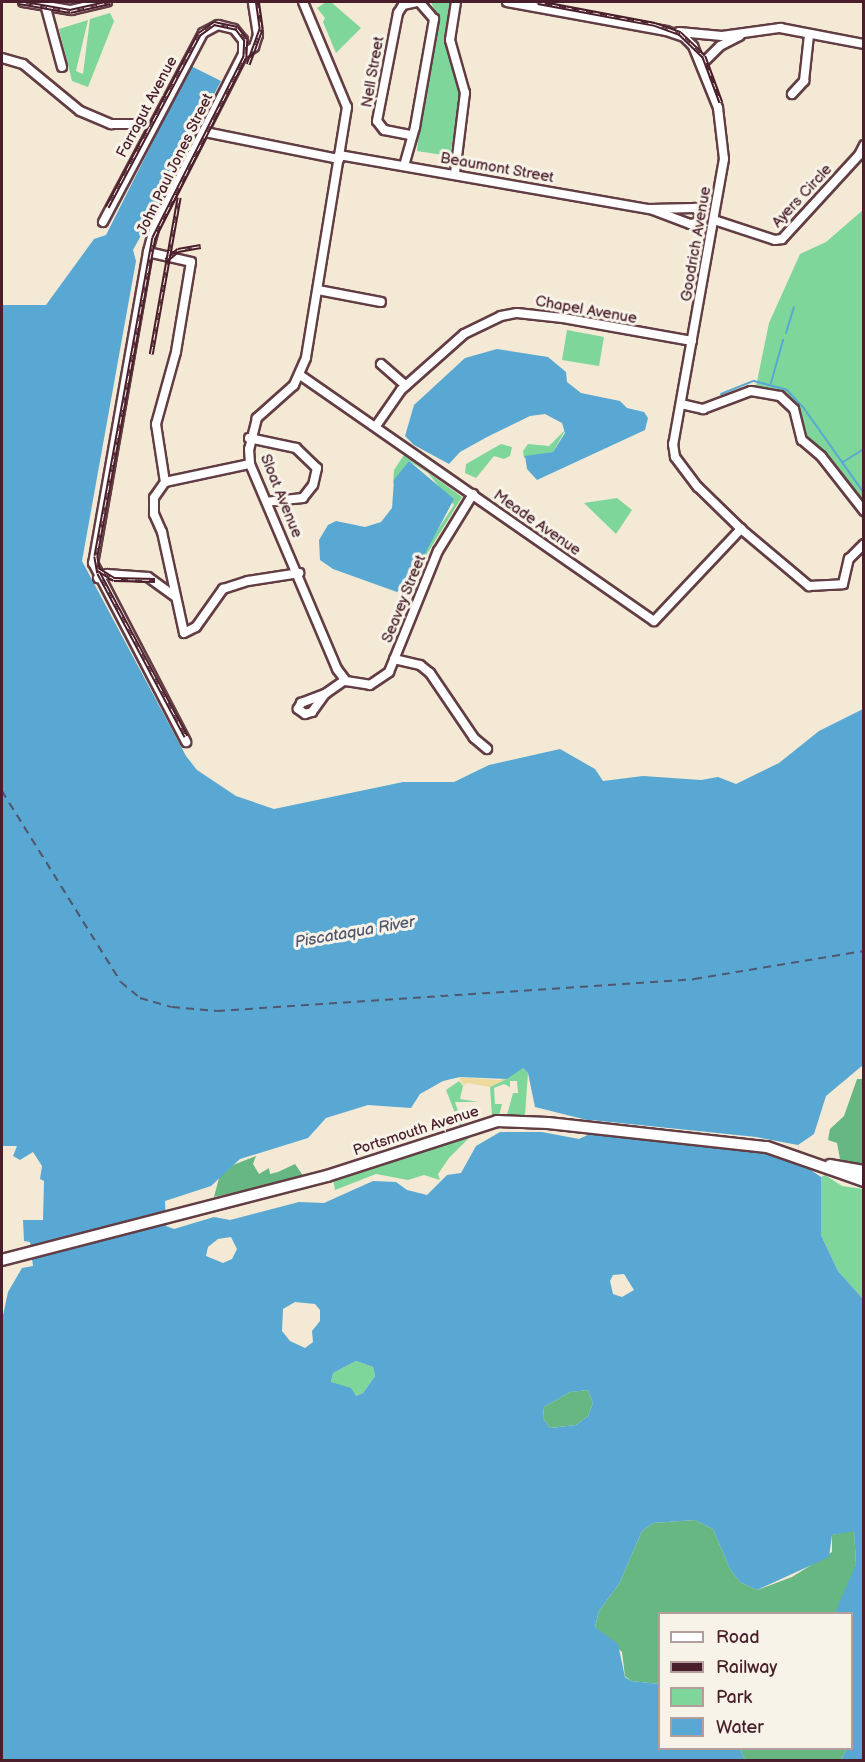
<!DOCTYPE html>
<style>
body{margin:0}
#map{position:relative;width:865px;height:1762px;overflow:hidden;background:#f3e9d4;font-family:"Balsamiq Sans",sans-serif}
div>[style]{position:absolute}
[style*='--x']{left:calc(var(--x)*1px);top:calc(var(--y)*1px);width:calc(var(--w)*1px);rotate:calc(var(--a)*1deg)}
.green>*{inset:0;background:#7fd69b}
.forest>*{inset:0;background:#67b783}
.sand>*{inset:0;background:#eeda9e}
.water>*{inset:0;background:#58a8d3}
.pier>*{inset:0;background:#f3e9d4}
.stream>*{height:2px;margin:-1px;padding:0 1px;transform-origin:1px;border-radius:1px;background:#58a8d3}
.ferry>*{height:1.5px;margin-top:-0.75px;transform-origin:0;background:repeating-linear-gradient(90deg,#50566e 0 8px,transparent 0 14px)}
.roads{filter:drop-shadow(2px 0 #633d44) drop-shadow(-2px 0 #633d44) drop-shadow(0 2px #633d44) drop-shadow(0 -2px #633d44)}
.minor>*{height:8px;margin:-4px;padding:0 4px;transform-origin:4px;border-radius:4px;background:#fff}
.major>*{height:10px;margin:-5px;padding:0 5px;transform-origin:5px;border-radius:5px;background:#fff}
.rail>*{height:4.5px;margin-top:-2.25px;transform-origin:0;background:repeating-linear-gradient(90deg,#f7f3e8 0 7px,#4a1f2b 0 14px);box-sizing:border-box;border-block:2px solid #4a1f2b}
span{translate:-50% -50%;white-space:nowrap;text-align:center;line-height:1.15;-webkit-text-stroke:6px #f7f3e8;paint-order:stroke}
.street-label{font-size:15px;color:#4a1f2b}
.water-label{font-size:16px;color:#50566e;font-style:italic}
.frame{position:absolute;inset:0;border:3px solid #4a1f2b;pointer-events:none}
.legend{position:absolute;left:658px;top:1612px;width:195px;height:138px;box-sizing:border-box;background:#f7f3e8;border:2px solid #b29e9c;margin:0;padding:8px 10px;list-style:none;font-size:18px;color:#4a1f2b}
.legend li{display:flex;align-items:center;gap:12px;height:30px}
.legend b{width:30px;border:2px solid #b29e9c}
</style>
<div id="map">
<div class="green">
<div style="clip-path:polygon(326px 2px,331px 2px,361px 28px,336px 53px,323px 22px,325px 18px,317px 8px)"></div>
<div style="clip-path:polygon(431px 2px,452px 2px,444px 39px,455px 61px,461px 94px,450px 156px,417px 151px,421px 102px,439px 20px)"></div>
<div style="clip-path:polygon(110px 13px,114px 21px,88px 87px,72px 81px,59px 29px,88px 20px,76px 71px,83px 74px,90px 19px)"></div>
<div style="clip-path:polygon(863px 210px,863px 504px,832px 460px,807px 437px,795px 403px,779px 392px,756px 386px,769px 323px,800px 254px,826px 242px)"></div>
<div style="clip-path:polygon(567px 330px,604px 337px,599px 366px,562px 360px)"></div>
<div style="clip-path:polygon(566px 429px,553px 452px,524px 458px,523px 451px,528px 444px,549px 446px)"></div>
<div style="clip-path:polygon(501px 444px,512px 447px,510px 456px,504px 459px,494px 456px,476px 478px,465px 473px,466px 464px)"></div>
<div style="clip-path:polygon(404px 455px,462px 497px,411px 580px,423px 552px,454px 505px,428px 473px,409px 461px,393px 484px,394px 470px)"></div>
<div style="clip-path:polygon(617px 498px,632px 510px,616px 534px,584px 503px)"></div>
<div style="clip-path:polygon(523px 1068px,528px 1073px,525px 1115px,507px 1115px,513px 1093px,518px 1093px,517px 1081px,510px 1081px,510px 1087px,504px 1084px,494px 1088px,495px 1104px,502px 1104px,499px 1116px,492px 1116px,490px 1087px)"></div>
<div style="clip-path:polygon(459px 1081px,463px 1086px,460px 1099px,478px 1102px,455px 1102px,458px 1111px,467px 1118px,460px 1126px,446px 1090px)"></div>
<div style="clip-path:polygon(476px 1131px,449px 1158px,438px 1174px,440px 1180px,424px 1175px,408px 1180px,376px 1174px,335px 1190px,333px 1179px)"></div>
<div style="clip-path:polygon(825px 1175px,842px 1186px,863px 1189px,863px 1299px,838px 1271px,821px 1235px,821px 1177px)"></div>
<div style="clip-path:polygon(356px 1361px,373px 1367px,375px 1376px,363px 1393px,356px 1396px,331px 1382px,333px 1373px)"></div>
</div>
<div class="forest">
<div style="clip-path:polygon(857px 1079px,863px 1079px,863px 1163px,851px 1164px,840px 1159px,837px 1143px,828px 1140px,830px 1129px,844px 1116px)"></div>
<div style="clip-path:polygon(256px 1156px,253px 1164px,259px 1174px,269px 1168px,270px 1174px,278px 1172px,295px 1164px,304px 1177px,214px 1197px,219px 1178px,233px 1165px)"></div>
<div style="clip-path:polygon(588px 1390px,593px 1403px,588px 1416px,576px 1425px,550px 1428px,543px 1418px,544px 1407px,570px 1392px)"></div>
<div style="clip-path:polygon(695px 1520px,713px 1529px,730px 1569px,740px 1582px,757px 1590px,792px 1577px,832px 1552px,832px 1535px,854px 1530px,856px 1564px,850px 1586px,835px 1613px,660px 1614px,659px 1684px,631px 1681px,625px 1676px,622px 1652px,595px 1627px,599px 1611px,619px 1584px,642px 1531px,653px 1523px)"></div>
<div style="clip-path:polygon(740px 1749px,847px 1749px,841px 1760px,745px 1760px)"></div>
</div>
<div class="sand">
<div style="clip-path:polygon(459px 1077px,498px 1080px,507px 1079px,490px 1087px,467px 1083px,463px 1086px)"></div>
</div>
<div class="water">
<div style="clip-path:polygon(evenodd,191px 66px,221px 81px,156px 206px,160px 208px,151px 226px,144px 230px,133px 250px,136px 261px,82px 561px,186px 756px,197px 770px,236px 796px,274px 809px,403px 782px,454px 782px,489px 765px,560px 749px,595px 769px,603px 781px,643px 776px,701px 780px,718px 777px,736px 784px,779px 763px,819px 731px,863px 709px,863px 1065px,826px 1096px,814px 1134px,798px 1145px,802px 1164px,821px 1177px,821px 1235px,838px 1271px,863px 1299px,863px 1760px,841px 1760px,847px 1749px,852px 1748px,852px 1614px,835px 1613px,856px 1564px,854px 1531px,832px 1535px,829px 1557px,757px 1590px,740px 1582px,730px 1569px,713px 1529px,695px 1520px,653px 1523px,642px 1531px,619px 1584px,599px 1611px,595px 1627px,618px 1644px,625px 1677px,631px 1681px,659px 1684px,660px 1748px,740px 1749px,745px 1760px,2px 1760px,2px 1320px,8px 1292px,22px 1268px,33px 1266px,30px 1242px,24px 1241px,23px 1220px,43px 1220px,44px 1181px,40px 1179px,42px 1166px,33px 1152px,20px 1160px,13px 1156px,17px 1146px,2px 1146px,2px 305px,46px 305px,94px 239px,106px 235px,191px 66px,523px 1068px,528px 1073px,535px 1107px,591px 1121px,590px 1134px,579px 1139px,542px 1132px,500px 1132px,476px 1146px,461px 1173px,447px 1175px,427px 1195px,407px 1190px,396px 1182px,373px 1181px,324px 1203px,299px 1202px,230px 1220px,214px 1217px,174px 1229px,166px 1226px,165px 1201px,211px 1186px,240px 1159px,308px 1138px,326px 1118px,368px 1105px,411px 1108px,420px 1094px,443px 1081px,460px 1077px,507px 1079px,523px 1068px,191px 66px,231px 1237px,237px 1249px,232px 1259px,223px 1263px,206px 1256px,208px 1247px,218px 1239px,231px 1237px,191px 66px,624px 1274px,634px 1290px,622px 1297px,613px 1294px,610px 1281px,613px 1275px,624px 1274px,191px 66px,295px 1302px,315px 1304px,320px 1310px,320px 1321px,312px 1331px,313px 1342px,305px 1348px,290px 1341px,282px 1331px,283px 1309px,295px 1302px,191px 66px,356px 1361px,373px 1367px,375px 1376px,363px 1393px,356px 1396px,351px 1388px,331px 1382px,333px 1373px,356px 1361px,191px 66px,588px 1390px,593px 1403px,588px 1416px,576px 1425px,550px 1428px,543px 1418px,544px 1407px,570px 1392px,588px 1390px)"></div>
<div style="clip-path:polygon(497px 349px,548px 357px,566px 372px,567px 382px,581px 393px,620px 401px,627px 408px,644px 412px,648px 418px,645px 430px,537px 480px,527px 469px,525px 456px,553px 452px,565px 433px,562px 423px,545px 414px,530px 416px,487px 437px,460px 452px,449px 464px,414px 445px,405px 436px,414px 405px,465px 358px)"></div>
<div style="clip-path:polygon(409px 461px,454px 499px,411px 580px,397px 592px,333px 569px,320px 560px,319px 540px,328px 525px,336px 521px,365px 527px,381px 522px,392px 508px,394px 480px)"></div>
</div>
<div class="pier">
<div style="clip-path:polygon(591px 1120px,756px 1137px,798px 1145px,802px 1164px,763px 1152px,590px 1131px)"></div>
</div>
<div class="stream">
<div style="--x:786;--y:333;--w:27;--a:-73"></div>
<div style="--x:771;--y:383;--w:45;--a:-74.4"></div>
<div style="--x:721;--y:394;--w:35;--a:-22"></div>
<div style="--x:754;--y:381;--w:34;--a:15"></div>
<div style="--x:787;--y:390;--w:23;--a:47"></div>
<div style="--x:803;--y:407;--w:105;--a:54.7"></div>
<div style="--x:843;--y:462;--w:25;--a:-32"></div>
</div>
<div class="ferry">
<div style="--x:2;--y:791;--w:225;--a:58.1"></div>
<div style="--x:121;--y:982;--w:25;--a:40"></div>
<div style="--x:140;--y:998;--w:33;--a:16"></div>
<div style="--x:172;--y:1007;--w:45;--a:5.1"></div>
<div style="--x:217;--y:1011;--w:478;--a:-3.8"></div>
<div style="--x:694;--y:979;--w:172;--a:-9.4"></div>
</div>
<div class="roads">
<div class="minor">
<div style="--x:23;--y:2;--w:49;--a:9.5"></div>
<div style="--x:71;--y:10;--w:37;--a:-13"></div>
<div style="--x:303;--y:2;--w:114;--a:67.3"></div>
<div style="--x:347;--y:107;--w:254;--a:99.3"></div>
<div style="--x:306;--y:358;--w:30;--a:114"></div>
<div style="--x:294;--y:385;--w:50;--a:138.3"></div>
<div style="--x:257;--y:418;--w:32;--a:104"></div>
<div style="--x:249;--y:449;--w:15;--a:86"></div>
<div style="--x:250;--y:464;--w:223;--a:67"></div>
<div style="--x:337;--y:669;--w:15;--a:53"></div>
<div style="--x:346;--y:681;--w:24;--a:9"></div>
<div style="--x:370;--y:685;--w:23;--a:-34"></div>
<div style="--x:389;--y:672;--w:131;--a:-68"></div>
<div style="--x:438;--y:551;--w:67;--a:-58.4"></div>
<div style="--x:507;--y:2;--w:162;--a:10.3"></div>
<div style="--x:666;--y:31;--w:19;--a:18"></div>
<div style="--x:684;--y:37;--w:13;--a:45"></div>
<div style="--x:693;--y:46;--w:67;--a:68"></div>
<div style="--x:718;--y:108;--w:51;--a:83.3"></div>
<div style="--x:724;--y:159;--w:290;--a:100.1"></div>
<div style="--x:673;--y:444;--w:13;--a:81"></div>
<div style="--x:675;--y:457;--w:38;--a:53"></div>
<div style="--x:698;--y:487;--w:60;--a:44.3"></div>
<div style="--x:741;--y:529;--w:89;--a:40"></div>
<div style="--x:809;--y:586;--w:34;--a:-3"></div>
<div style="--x:843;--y:584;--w:26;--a:-77"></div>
<div style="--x:849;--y:559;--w:21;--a:-45"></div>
<div style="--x:46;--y:8;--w:61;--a:74.8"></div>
<div style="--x:679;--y:32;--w:43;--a:5.3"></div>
<div style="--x:722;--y:36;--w:59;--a:-7.9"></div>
<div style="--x:780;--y:28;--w:86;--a:10.8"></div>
<div style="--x:243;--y:54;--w:13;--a:-32"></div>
<div style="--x:254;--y:47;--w:13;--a:-72"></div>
<div style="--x:258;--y:35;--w:33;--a:-99"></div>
<div style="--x:2;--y:58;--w:22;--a:16"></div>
<div style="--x:23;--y:64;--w:74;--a:39.5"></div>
<div style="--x:80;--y:111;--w:34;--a:23"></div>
<div style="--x:111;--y:124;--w:27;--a:0"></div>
<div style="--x:702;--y:64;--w:25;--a:-45"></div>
<div style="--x:720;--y:46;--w:22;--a:-27"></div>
<div style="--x:792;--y:94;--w:18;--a:-47"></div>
<div style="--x:804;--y:81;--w:46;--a:-83.8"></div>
<div style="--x:205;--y:132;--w:137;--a:11.4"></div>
<div style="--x:410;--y:135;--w:26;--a:-169"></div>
<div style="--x:384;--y:130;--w:11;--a:-128"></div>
<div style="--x:377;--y:121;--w:110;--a:-79"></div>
<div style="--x:398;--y:13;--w:9;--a:-58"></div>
<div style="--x:403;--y:5;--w:14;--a:-12"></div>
<div style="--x:339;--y:155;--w:316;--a:9.9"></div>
<div style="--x:650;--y:209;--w:45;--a:-1.3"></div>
<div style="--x:695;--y:208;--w:8;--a:45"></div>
<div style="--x:701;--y:214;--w:10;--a:114"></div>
<div style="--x:697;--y:223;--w:7;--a:172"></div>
<div style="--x:690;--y:224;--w:43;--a:-159.4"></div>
<div style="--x:404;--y:166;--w:41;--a:-74.2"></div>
<div style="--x:415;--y:127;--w:110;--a:-80"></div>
<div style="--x:434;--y:19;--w:23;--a:-131"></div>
<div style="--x:455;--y:173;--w:81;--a:-82.9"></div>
<div style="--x:465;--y:93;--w:55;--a:-105.8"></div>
<div style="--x:450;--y:40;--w:38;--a:-81"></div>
<div style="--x:714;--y:220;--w:64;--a:18.2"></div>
<div style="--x:775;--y:240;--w:7;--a:-8"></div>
<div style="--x:782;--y:239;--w:114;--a:-47.5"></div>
<div style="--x:859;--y:155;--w:11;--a:-63"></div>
<div style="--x:103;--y:222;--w:214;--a:-62.1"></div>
<div style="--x:203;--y:33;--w:17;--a:-28"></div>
<div style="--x:218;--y:25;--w:16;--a:14"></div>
<div style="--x:234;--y:29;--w:14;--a:51"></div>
<div style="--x:243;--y:40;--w:14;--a:90"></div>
<div style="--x:243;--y:54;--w:196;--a:117"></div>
<div style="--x:154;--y:229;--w:24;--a:105"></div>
<div style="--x:148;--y:252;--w:44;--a:13.1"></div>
<div style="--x:191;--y:262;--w:91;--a:99.5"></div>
<div style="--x:176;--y:352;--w:75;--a:105.5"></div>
<div style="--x:156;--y:424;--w:59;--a:81.2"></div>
<div style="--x:165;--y:482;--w:19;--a:125"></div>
<div style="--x:154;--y:498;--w:16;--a:90"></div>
<div style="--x:154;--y:514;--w:20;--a:66"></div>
<div style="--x:162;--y:532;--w:103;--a:77.7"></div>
<div style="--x:184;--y:633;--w:13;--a:-27"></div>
<div style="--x:196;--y:627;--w:47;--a:-54.6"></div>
<div style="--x:223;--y:589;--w:26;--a:-18"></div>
<div style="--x:248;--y:581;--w:52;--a:-8.9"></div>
<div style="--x:148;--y:252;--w:316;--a:100"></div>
<div style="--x:93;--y:563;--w:202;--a:62.5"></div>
<div style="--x:318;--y:290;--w:64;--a:10.8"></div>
<div style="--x:381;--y:364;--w:33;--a:41"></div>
<div style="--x:300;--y:375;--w:431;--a:34.8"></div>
<div style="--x:654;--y:621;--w:127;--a:-46.6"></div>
<div style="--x:681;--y:404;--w:23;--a:13"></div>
<div style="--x:703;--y:409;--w:51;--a:-20.6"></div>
<div style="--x:751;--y:391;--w:29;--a:10"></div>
<div style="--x:780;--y:396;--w:19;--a:43"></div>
<div style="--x:794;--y:409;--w:32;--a:76"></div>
<div style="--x:802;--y:440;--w:25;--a:40"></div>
<div style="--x:821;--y:456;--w:70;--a:52"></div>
<div style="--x:376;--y:426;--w:44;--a:-55.2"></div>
<div style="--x:401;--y:390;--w:84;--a:-41.6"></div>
<div style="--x:464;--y:334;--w:41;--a:-25.9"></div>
<div style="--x:501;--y:316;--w:16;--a:-11"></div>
<div style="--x:517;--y:313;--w:46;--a:6.2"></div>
<div style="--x:563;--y:318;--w:131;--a:10.1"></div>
<div style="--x:249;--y:438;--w:48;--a:12"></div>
<div style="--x:296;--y:448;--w:29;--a:44"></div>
<div style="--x:317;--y:468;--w:17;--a:103"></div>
<div style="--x:313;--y:485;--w:16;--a:128"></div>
<div style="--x:303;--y:498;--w:36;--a:174"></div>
<div style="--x:165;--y:482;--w:87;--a:-12"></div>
<div style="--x:98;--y:578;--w:10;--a:-24"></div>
<div style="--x:107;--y:574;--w:41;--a:4.2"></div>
<div style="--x:148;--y:577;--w:32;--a:36"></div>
<div style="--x:394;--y:659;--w:27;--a:13"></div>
<div style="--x:420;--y:665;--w:13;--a:39"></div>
<div style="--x:430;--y:673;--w:78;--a:55.9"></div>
<div style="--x:474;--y:738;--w:17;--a:40"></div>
<div style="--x:325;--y:694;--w:22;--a:126"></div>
<div style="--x:312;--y:712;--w:7;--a:164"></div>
<div style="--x:305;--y:714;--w:9;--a:-144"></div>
<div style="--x:298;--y:709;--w:7;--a:-63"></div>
<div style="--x:301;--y:703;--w:26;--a:-21"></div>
<div style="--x:325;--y:694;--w:24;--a:-35"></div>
</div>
<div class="major">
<div style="--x:830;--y:1165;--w:35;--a:10"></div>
<div style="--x:2;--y:1260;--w:336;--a:-14.5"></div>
<div style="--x:327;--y:1176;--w:179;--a:-17.9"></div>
<div style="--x:497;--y:1121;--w:51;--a:2.2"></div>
<div style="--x:548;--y:1123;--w:220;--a:6.3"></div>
<div style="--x:767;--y:1147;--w:103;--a:19.3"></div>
</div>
</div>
<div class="rail">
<div style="--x:19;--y:2;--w:52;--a:10"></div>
<div style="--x:70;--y:11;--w:41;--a:-12.7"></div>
<div style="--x:538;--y:2;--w:119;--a:10.6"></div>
<div style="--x:655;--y:24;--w:27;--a:20"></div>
<div style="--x:680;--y:33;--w:33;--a:44"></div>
<div style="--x:704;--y:56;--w:49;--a:69.7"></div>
<div style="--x:248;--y:64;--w:37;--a:-70"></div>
<div style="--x:261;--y:29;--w:27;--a:-98"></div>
<div style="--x:107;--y:207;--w:196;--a:-62"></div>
<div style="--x:199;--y:34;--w:19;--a:-36"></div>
<div style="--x:214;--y:23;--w:24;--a:12"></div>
<div style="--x:237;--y:28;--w:15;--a:53"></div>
<div style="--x:246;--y:40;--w:17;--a:93"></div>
<div style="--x:245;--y:57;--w:203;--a:116.7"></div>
<div style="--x:154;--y:238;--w:323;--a:100.3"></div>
<div style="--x:96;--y:556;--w:17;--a:80"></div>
<div style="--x:99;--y:573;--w:185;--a:61.9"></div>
<div style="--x:166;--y:260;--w:16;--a:-40"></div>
<div style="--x:178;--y:250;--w:23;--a:-10"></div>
<div style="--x:151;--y:354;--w:159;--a:-79.9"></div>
<div style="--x:98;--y:569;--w:19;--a:32"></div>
<div style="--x:114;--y:579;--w:41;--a:1.4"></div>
</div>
<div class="street-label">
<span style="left:373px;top:72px;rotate:-80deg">Nell Street</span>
<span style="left:147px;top:107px;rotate:-62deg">Farragut Avenue</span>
<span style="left:175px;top:164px;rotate:-64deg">John Paul Jones Street</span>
<span style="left:497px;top:168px;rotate:10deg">Beaumont Street</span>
<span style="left:802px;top:196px;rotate:-47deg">Ayers Circle</span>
<span style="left:696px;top:244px;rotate:-80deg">Goodrich Avenue</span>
<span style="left:586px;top:310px;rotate:10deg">Chapel Avenue</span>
<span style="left:281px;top:496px;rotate:68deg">Sloat Avenue</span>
<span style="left:537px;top:523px;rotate:35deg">Meade Avenue</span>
<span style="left:404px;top:599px;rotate:-68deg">Seavey Street</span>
<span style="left:416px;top:1131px;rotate:-18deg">Portsmouth Avenue</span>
</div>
<div class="water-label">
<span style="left:355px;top:933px;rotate:-10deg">Piscataqua River</span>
</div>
<div class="frame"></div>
<ul class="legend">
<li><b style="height:8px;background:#fff"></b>Road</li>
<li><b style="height:8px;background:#4a1f2b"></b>Railway</li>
<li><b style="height:16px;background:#7fd69b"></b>Park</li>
<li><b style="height:16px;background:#58a8d3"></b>Water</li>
</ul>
</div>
